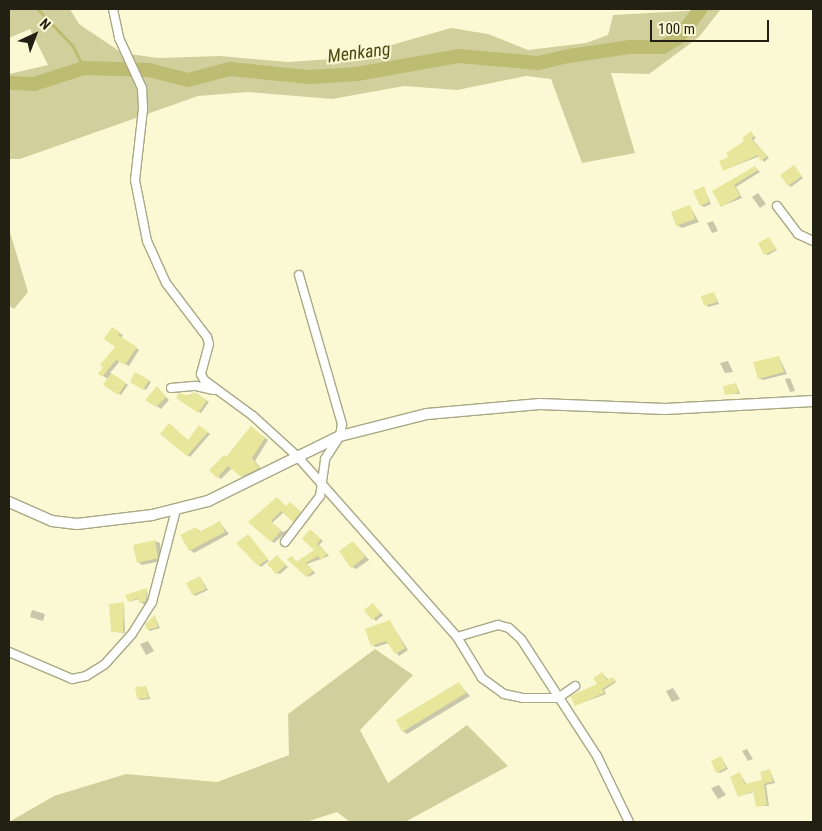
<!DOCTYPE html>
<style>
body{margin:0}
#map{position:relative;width:822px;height:831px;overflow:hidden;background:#faf9d4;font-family:"Roboto Condensed",sans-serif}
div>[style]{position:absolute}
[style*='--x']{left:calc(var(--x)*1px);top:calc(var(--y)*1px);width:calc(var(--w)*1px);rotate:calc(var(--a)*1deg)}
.green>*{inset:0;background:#d1d09d}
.shadow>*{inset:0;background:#0003}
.stream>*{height:2.5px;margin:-1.25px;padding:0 1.25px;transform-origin:1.25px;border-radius:1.25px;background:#bebb72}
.river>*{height:14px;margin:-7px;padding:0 7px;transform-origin:7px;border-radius:7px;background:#bebb72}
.building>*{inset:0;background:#e8e69b}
.roads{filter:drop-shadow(1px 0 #a9a885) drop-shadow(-1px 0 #a9a885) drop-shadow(0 1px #a9a885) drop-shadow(0 -1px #a9a885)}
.minor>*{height:8px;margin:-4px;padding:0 4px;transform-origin:4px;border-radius:4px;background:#fff}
.tertiary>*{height:10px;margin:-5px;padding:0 5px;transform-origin:5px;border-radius:5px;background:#fff}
span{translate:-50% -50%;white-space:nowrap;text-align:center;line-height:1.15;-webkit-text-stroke:4px #faf9d4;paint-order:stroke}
.water-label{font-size:18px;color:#4c4910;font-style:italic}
.frame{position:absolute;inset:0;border:10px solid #212013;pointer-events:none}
.north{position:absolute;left:10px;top:10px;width:50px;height:50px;-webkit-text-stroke:4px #faf9d4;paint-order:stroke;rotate:43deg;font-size:14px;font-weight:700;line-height:20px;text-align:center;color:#212013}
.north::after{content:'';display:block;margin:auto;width:18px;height:22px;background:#212013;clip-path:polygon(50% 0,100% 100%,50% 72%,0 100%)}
.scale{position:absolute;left:650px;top:20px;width:119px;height:22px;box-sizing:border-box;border:2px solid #212013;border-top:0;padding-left:6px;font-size:15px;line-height:18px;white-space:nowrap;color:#212013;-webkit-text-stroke:4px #faf9d4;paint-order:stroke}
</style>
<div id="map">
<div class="green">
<div style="clip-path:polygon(9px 9px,70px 9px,79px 24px,122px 53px,158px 58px,220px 56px,288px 62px,346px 58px,451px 28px,488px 34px,528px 50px,586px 43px,608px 35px,613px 15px,721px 9px,699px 37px,649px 74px,611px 73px,635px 153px,582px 163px,551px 79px,526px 76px,457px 90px,404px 86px,332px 99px,248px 92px,198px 96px,20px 159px,9px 159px,9px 74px,48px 65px,30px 29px,9px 38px)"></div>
<div style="clip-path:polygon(9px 229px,28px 292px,14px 309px,9px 306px)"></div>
<div style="clip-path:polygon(375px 649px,413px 675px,360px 730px,388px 783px,467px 725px,508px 766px,405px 822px,350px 822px,337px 812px,306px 822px,9px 822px,54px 796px,126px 774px,217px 782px,289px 755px,288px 714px)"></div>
</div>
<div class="shadow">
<div style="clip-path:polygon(751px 133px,756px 138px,753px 140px,769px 158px,764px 162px,760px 156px,724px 170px,730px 157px)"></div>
<div style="clip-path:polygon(755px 167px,760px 172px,736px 187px,742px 198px,722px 206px,714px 192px)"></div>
<div style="clip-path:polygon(794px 167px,803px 178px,791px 187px,789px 185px)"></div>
<div style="clip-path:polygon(704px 188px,711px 204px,704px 207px,701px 205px)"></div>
<div style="clip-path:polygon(758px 193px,766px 204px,760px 208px,752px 197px)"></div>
<div style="clip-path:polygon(690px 207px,699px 222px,682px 228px,677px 225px)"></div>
<div style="clip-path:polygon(713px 221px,718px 231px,712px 233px,707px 223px)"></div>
<div style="clip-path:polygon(769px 238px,777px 250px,768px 255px,765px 254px)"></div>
<div style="clip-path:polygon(714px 293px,719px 304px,708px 307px,702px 297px)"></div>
<div style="clip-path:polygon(116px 331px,123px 335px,121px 338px,139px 350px,129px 366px,120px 361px,110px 373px,128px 385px,121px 395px,105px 384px,108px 379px,100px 374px,117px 347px)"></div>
<div style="clip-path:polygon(779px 357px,787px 374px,763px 380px,759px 378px)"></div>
<div style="clip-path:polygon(728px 361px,733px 372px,725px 373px,720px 363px)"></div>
<div style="clip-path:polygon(136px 374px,151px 382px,146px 390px,131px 382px)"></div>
<div style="clip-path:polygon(790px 378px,795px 391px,790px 392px,785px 379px)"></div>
<div style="clip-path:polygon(736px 384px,740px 394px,726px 394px)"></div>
<div style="clip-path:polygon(158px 388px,169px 400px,161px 409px,147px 399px)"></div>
<div style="clip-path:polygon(196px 393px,209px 402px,201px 413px,178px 398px)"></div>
<div style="clip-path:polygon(202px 428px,210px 434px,190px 457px,162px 434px,189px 441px)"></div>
<div style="clip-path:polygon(255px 430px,268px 440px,255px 461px,262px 470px,245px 478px,232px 468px,221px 479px,218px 477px,227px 458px)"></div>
<div style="clip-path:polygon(293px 505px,303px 514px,296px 523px,284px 512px,272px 523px,283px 532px,294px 526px,274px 543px,250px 522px)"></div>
<div style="clip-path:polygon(220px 523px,229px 534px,194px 553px,190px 550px,196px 528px,201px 532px)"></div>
<div style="clip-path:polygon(313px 532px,323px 541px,319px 545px,329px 556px,307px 564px,315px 573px,309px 577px,292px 557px,297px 562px,316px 550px)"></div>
<div style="clip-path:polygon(248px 535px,269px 561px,261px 567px,259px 565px)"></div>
<div style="clip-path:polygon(155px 541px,160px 543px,161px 561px,142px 565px,138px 562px,134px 546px)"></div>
<div style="clip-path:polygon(353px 542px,369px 560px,356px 569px,352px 567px)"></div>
<div style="clip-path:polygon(279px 558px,288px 567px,280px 574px,277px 573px)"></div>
<div style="clip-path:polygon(200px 577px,208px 590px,195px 596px,193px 594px)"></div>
<div style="clip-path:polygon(147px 590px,148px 603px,143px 604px,139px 599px,129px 602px)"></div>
<div style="clip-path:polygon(124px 603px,125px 633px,115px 632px,111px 605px)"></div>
<div style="clip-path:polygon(373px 604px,383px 615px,376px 621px,366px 610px)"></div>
<div style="clip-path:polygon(32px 610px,45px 614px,43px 621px,30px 617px)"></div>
<div style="clip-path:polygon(155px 617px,160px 628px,150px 631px,148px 629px)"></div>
<div style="clip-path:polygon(390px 622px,408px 650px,399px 656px,389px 643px,376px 647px,372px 645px)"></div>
<div style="clip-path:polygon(148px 641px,154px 651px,146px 655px,140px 644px)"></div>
<div style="clip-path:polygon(602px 673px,609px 680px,613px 678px,616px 682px,604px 690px,606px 694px,576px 705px,599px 685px)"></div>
<div style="clip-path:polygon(459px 684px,470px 696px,407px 734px,403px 731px)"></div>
<div style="clip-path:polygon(146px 687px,150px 699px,141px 700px,138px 699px)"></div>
<div style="clip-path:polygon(673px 688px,680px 699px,672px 702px,666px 691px)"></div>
<div style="clip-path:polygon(747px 749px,753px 759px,748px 761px,742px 751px)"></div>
<div style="clip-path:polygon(721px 757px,728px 769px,720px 773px,717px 772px)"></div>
<div style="clip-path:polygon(770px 770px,775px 783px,766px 785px,769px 806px,757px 806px,754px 792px,739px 796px,731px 778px,740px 774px,747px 785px,764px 781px)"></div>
<div style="clip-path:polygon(719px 785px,726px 795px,718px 799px,711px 788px)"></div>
</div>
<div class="stream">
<div style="--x:38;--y:9;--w:51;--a:46.6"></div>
<div style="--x:73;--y:46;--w:25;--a:63"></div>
</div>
<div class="river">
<div style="--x:9;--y:83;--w:25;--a:2"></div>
<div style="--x:34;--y:84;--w:52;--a:-17.7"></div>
<div style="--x:84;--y:68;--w:65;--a:1.8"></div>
<div style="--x:149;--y:70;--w:40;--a:14.4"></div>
<div style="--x:188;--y:80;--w:43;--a:-14.7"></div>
<div style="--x:230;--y:69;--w:79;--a:5.8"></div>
<div style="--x:309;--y:77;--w:48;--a:-3.6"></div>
<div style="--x:357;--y:74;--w:104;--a:-10"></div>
<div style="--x:459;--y:56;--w:79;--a:5.1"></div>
<div style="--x:538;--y:63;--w:32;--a:-13"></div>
<div style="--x:569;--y:56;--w:62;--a:-8.4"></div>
<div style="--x:630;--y:47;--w:33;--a:0"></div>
<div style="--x:663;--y:47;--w:17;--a:-31"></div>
<div style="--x:678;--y:38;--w:37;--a:-52"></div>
</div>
<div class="building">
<div style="clip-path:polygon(751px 131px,754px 136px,751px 139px,767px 156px,761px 161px,758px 155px,723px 171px,719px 161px,728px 157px,726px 153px,744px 141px,742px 138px)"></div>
<div style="clip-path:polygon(794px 165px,802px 176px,788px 186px,780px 175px)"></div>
<div style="clip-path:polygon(755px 166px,758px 170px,734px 185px,740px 196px,721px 207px,712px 191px)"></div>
<div style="clip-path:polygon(704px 186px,709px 202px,700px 206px,693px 191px)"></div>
<div style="clip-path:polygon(690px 205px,695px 219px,676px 226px,671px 212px)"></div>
<div style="clip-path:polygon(769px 237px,776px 249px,764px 255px,758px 243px)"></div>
<div style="clip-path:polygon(714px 292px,717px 302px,704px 306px,701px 296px)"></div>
<div style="clip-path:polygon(112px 327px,120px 332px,118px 335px,137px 347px,125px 365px,116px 360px,102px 377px,98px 374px,103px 367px,100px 365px,115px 347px,104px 339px)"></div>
<div style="clip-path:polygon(779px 356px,784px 372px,758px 379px,753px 362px)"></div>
<div style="clip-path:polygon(135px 372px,149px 380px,143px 390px,130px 382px)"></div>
<div style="clip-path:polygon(111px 373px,126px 383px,118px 395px,103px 385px)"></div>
<div style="clip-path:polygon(736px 383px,738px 393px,725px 395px,723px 386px)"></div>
<div style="clip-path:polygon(157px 386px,166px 397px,156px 407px,145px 400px)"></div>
<div style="clip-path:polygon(193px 392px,207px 400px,198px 413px,176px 398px,179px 393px,190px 396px)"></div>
<div style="clip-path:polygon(169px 423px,188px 440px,199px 425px,208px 432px,187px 456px,160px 434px)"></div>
<div style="clip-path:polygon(251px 426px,265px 438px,252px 458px,259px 468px,241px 477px,228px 466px,217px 478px,209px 470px,224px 455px,226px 457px)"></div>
<div style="clip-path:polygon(277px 497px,286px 506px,290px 502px,301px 512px,293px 522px,281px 511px,271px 521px,281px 531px,271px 542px,248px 522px)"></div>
<div style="clip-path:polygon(220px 521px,225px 532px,189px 551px,180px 535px,196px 527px,199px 532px)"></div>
<div style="clip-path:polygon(310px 529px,321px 539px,317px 544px,327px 554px,321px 560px,318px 556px,306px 563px,313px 571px,306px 577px,287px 559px,292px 556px,296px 562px,314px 550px,302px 539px)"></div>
<div style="clip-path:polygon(248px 534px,268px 559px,258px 566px,236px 543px)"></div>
<div style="clip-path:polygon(155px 540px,158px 558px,137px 563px,133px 545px)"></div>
<div style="clip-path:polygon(353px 541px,365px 557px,351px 568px,339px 551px)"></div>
<div style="clip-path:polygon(277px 555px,286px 565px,276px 574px,267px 564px)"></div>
<div style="clip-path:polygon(200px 576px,206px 589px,192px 595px,186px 583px)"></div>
<div style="clip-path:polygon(147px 588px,146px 601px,139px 603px,138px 598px,128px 602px,125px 595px)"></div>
<div style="clip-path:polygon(124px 602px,123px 632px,111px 632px,109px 604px)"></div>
<div style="clip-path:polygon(373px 603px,381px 613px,372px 620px,364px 610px)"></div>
<div style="clip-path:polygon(155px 615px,158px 627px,147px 630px,145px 624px)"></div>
<div style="clip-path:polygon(390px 620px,405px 648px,395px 654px,386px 641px,371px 646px,365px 629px)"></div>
<div style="clip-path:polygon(602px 672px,607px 680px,613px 677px,615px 681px,602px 689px,604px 693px,575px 706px,570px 696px,597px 684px,593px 678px)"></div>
<div style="clip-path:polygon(459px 682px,466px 693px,402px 732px,396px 720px)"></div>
<div style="clip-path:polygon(146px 686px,148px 698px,137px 699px,135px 687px)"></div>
<div style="clip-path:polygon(721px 756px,726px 768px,716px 773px,711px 761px)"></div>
<div style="clip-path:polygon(770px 769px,773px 781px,764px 784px,767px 805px,756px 807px,753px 791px,738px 797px,730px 777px,740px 772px,745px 784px,762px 780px,760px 772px)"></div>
</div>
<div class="roads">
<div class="minor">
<div style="--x:113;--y:9;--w:30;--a:78"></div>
<div style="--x:119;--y:38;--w:55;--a:65.3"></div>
<div style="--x:142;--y:88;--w:21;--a:87"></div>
<div style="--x:143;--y:109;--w:71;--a:96.4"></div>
<div style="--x:135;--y:180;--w:62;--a:78.9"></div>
<div style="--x:147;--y:241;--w:46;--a:65.7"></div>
<div style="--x:166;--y:283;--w:68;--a:52.8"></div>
<div style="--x:207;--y:337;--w:7;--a:74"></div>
<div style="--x:209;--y:344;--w:31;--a:105"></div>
<div style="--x:201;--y:374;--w:7;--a:63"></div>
<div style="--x:204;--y:380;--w:61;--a:36.3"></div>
<div style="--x:253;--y:416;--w:59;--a:42.3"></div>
<div style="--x:297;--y:456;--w:242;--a:48.5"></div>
<div style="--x:457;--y:637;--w:43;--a:-16.3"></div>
<div style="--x:498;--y:625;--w:11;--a:15"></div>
<div style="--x:509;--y:628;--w:16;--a:43"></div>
<div style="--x:521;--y:639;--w:140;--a:57"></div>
<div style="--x:597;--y:756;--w:73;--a:64.1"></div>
<div style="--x:777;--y:206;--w:35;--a:53"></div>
<div style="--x:798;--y:234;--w:17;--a:25"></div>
<div style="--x:171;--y:388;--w:25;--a:-5"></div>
<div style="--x:196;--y:386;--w:18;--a:13"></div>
<div style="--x:285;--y:542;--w:58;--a:-52.7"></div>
<div style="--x:320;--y:496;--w:37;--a:-82"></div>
<div style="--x:325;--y:459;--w:27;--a:-57"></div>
<div style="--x:340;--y:436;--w:12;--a:-81"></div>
<div style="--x:342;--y:424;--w:155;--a:-106.1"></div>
<div style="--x:457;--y:637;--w:48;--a:58.6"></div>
<div style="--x:482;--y:678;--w:27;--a:36"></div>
<div style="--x:504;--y:694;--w:19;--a:12"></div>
<div style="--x:523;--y:698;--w:35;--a:0"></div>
<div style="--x:558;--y:698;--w:21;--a:-35"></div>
<div style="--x:9;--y:652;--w:69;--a:23.2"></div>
<div style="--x:72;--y:679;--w:14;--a:-12"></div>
<div style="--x:86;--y:676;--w:22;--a:-32"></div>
<div style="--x:105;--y:664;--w:40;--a:-48"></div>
<div style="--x:132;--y:634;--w:38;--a:-58"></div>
<div style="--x:152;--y:602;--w:95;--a:-75.4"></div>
</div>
<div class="tertiary">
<div style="--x:9;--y:502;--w:47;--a:23.8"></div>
<div style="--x:52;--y:521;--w:25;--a:7"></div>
<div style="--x:77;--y:524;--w:76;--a:-6.8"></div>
<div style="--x:152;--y:515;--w:58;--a:-14"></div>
<div style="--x:208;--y:501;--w:147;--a:-26.2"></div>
<div style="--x:340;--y:436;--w:90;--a:-14.2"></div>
<div style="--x:427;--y:414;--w:113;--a:-5.1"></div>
<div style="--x:540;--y:404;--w:125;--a:2.3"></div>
<div style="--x:665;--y:409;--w:148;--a:-3.1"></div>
</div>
</div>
<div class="water-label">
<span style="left:359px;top:53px;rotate:-7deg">Menkang</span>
</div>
<div class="frame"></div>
<div class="north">N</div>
<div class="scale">100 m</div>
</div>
